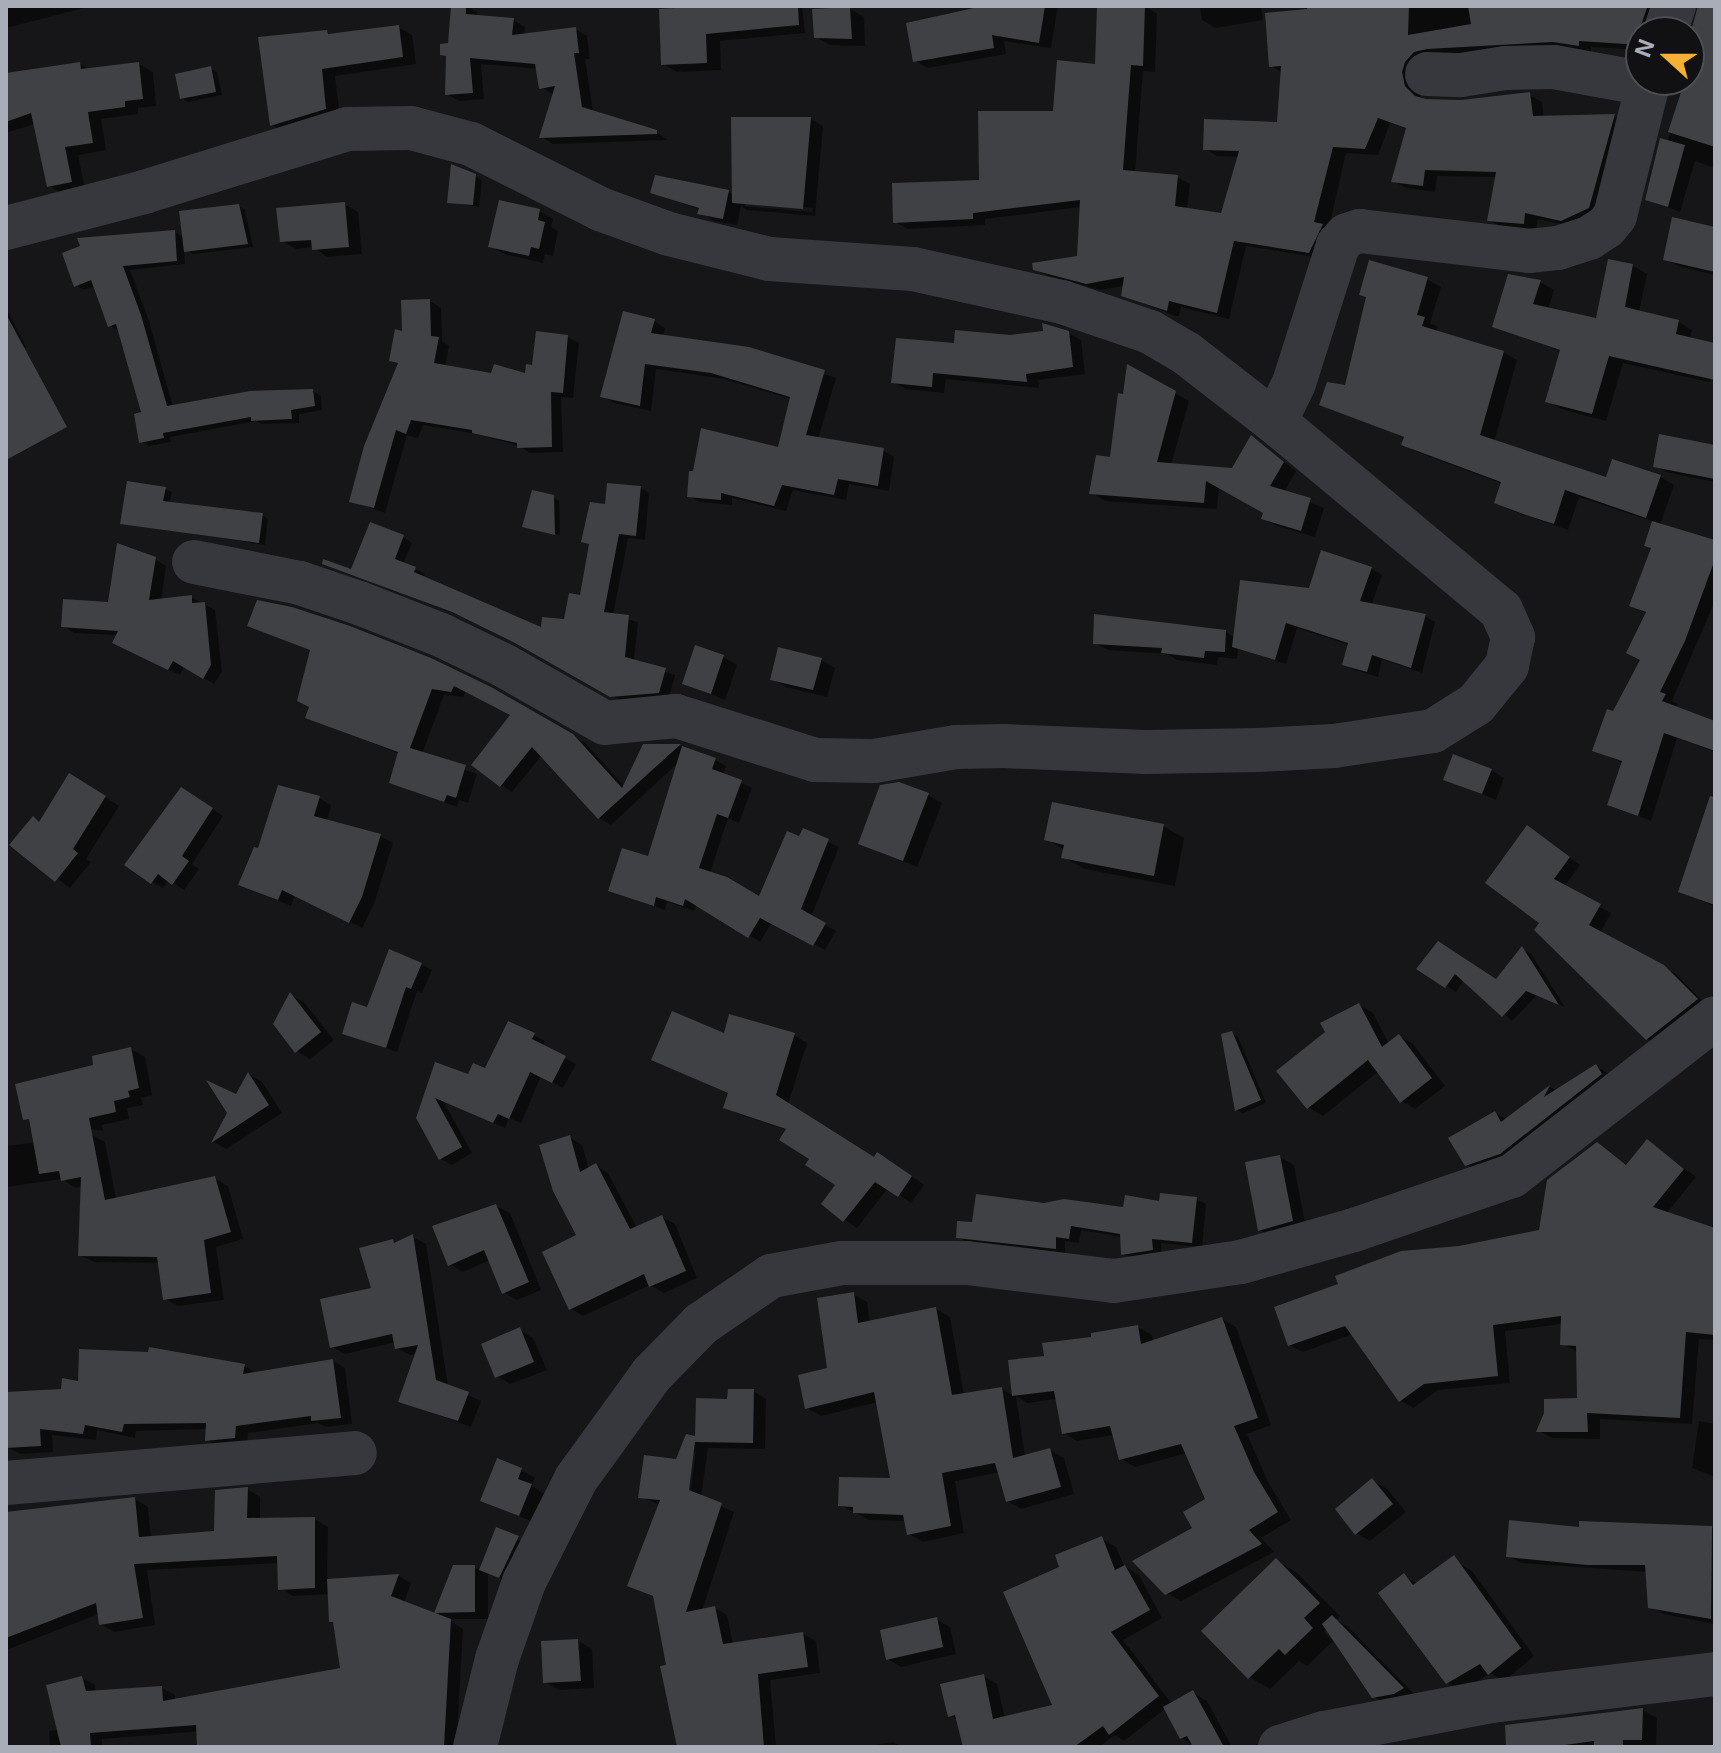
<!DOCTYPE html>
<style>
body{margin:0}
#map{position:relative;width:1721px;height:1753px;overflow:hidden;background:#161618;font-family:Inter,sans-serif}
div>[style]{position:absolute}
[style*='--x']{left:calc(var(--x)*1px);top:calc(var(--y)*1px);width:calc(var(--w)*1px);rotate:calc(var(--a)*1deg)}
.shadow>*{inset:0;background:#0007}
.building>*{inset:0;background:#404145}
.minor>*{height:44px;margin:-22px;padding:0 22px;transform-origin:22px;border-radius:22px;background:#37383d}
span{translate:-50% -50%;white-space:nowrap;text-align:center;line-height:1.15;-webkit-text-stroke:8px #111113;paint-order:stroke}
.frame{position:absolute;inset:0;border:8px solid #a8adb8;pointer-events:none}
.north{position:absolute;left:1625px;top:16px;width:80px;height:80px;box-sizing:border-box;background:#111113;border:2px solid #4d4f55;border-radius:50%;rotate:291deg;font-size:22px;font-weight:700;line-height:32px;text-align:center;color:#a8adb8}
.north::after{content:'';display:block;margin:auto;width:28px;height:36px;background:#f2b134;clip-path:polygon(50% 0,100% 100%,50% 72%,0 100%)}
</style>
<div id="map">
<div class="shadow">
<div style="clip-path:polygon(6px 6px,92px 6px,6px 28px)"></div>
<div style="clip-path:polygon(453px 6px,467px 6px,477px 12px,478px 17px,513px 20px,525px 27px,524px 35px,575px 29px,587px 36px,590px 59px,585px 59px,593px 112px,656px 132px,668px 140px,553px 144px,542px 137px,554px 95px,541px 87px,538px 69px,481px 64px,484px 99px,459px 101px,447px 94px,448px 58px,442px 54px,449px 44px)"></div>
<div style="clip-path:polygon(728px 6px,802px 6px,805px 33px,720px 41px,721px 70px,677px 72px,663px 64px)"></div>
<div style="clip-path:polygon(998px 6px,1058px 6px,1051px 48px,1004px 41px,1006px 54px,928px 68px,915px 61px)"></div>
<div style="clip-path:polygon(1099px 6px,1145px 6px,1157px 14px,1155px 72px,1143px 71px,1135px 173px,1177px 177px,1190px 184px,1187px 210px,1222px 216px,1239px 157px,1217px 156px,1205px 149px,1279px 124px,1282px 72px,1271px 66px,1309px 11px,1309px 6px,1662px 6px,1653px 32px,1641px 32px,1641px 50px,1591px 47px,1591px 52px,1414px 80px,1422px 100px,1461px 102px,1529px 95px,1542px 102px,1544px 118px,1614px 116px,1626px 123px,1601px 215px,1575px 227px,1538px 219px,1536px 229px,1501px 227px,1489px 220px,1497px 177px,1437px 176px,1435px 192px,1406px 188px,1393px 181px,1408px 129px,1390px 123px,1378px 155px,1346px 153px,1322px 258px,1246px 246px,1229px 319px,1181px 307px,1179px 316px,1175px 316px,1123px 295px,1124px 286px,1100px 290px,1048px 276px,1035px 269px,1078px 258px,1081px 207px,985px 219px,985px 225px,908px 229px,895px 222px,981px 182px,1055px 113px,1097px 66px)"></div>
<div style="clip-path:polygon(1200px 6px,1261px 6px,1263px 20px,1216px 28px,1202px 20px)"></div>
<div style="clip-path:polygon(1699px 6px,1715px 6px,1715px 168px,1695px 161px,1680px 212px,1647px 199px,1689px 80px,1693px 62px,1689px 60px,1689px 43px)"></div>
<div style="clip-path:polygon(850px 9px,864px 17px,865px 46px,830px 45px,816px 37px)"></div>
<div style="clip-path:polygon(398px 27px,412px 35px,416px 64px,335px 76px,340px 117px,286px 133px,272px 125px,327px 32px,333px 36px)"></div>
<div style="clip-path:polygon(80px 64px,90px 70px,139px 64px,153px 72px,156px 106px,138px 108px,138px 114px,101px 119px,106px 150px,78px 155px,85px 189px,63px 194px,49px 186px,35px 124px,6px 133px,6px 75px)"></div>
<div style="clip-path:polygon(211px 69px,217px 72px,222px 95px,188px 102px,182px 98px)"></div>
<div style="clip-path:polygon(evenodd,811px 119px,823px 126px,815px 216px,747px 210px,741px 206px,737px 225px,713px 221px,700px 210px,653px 192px,728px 192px,734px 195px,811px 119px,745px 202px,813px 208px,812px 212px,745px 206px,745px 202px)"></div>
<div style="clip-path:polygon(475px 176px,482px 180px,479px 207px,449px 202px)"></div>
<div style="clip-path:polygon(344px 204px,358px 212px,362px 254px,327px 257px,313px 247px,296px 249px,282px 241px)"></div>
<div style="clip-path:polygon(239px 206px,245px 210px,253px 247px,193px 254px,184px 249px,185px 264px,130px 270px,149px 321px,173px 407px,313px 391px,321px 396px,322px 410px,299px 414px,299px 423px,262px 424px,256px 421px,170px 437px,171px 442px,149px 446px,141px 441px,144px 414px,118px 330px,110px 326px,96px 286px,84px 290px,76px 285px,174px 232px,185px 238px)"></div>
<div style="clip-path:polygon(539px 211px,553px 219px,551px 227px,558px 231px,553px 256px,545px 254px,543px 263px,504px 254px,490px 246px)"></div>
<div style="clip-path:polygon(1715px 229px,1715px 275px,1678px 266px,1665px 259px)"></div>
<div style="clip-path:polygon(1610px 262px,1633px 266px,1647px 274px,1639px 312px,1679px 322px,1692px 330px,1690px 339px,1715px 349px,1715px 360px,1710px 382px,1623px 363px,1606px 421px,1561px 409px,1548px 401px,1562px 352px,1494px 326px,1540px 282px,1554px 290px,1548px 309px,1598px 321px)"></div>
<div style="clip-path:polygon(1427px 279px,1441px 287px,1430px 323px,1438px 327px,1436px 332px,1503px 352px,1517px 360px,1494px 442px,1607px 479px,1660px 477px,1674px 485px,1660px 525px,1715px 542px,1715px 601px,1672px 701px,1678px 704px,1675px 708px,1715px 723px,1715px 752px,1677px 738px,1651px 821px,1609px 804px,1623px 763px,1595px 750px,1642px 660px,1647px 614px,1631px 605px,1653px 549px,1654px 522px,1579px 497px,1568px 530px,1510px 510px,1497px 502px,1503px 484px,1417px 452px,1403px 444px,1405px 438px,1321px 404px,1347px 387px,1368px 298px,1361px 294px)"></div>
<div style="clip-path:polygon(430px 301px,441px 308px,442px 341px,449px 346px,445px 367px,493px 375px,527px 375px,568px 337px,579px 343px,573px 398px,561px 397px,563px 452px,530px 453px,519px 446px,477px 434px,423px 425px,418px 438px,407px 435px,385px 513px,351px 501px,399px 365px,391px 360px,404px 333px)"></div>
<div style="clip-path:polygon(6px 308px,26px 347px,6px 358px)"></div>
<div style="clip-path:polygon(654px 321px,665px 328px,663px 336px,749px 349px,836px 378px,818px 439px,883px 450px,894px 457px,889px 491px,849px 484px,846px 500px,793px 490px,786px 511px,732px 498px,732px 505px,700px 502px,689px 496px,779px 450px,791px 399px,724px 379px,656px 369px,651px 411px,614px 403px,602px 396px)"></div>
<div style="clip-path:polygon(1068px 333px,1081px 340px,1085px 374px,1038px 380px,1039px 388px,946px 379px,944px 393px,906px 389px,893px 382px,956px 345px)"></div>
<div style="clip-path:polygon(1128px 367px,1189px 401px,1171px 465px,1234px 470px,1251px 437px,1296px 471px,1284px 492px,1324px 508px,1315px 537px,1277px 526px,1263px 519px,1265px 512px,1219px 486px,1217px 509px,1105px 501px,1092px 493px,1111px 460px)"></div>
<div style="clip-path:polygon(1715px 447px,1715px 482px,1666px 472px,1655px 466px)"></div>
<div style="clip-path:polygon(640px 488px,649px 493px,645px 540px,628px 538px,613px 615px,638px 622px,634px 661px,675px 675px,669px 697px,622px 701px,527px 648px,463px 617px,324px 563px,352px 571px,403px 537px,412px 543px,403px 564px,425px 574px,423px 578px,542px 630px,565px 621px,581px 597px,591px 545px,583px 541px,606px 506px)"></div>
<div style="clip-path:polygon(166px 489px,172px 492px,169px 504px,262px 515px,268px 519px,265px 545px,123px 523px)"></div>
<div style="clip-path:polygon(553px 497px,559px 501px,560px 535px,528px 527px)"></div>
<div style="clip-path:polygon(155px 559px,166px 566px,161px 601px,191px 597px,215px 610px,222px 672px,214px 684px,184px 666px,180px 675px,125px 649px,118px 635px,74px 633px,63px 626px,110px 604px)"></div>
<div style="clip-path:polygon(1371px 568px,1382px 575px,1371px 606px,1425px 616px,1435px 622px,1422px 673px,1382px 659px,1378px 677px,1355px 670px,1344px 664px,1349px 645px,1297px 628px,1286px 664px,1238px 648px,1237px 659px,1218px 657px,1217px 665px,1177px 660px,1167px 654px,1108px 650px,1095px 643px,1226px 632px,1235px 638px,1310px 590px)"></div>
<div style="clip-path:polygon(250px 625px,490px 689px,585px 743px,625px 787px,645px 746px,680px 746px,715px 760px,726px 766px,723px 775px,752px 788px,739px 823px,728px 818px,710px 873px,760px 899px,804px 831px,839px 847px,811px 917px,836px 931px,825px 950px,772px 922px,760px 942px,697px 903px,694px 911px,667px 902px,665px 910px,611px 890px,649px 858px,678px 763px,611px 825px,599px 818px,542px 755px,512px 792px,501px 785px,512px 715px,466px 691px,463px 697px,444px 695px,422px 754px,477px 774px,468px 803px,459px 800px,457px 807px,392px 783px,400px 754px,308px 717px,312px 707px,312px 651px)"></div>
<div style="clip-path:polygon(723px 657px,737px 665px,725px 700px,684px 683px)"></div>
<div style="clip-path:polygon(821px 660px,835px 668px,827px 697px,786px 687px,772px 679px)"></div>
<div style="clip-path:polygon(1491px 770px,1504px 778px,1496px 800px,1446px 779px)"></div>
<div style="clip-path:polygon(84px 783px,119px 806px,86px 859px,91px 862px,70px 888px,12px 845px)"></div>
<div style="clip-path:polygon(928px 795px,942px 803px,917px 867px,860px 843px)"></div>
<div style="clip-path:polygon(193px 796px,223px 816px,192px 864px,199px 869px,184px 890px,169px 880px,163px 888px,152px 882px)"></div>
<div style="clip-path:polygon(319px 798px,331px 805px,327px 821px,380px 836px,393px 843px,374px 904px,362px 928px,295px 895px,291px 906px,241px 884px,259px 851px)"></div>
<div style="clip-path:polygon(1163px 826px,1184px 838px,1175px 886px,1085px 869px,1063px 857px,1065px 850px,1046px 839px)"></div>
<div style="clip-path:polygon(1528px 827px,1580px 865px,1564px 887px,1611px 913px,1600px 933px,1676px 974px,1708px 1007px,1658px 1046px,1647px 1039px,1542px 923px)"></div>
<div style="clip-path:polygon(1715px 834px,1715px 907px,1680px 891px)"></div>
<div style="clip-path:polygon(1438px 943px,1497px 981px,1522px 948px,1531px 954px,1565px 1007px,1537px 995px,1512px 1021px,1464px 979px,1456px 992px,1419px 968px)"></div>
<div style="clip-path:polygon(421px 964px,432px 970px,422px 993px,417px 991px,397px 1052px,345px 1033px)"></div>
<div style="clip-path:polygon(290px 995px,304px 1002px,334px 1040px,310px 1059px,297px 1051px)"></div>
<div style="clip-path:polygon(1359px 1005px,1373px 1013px,1389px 1044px,1399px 1036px,1413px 1044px,1445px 1086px,1415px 1109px,1402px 1101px,1379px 1071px,1323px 1116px,1309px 1108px,1279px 1072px)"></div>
<div style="clip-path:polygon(731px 1017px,794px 1035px,807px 1043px,788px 1104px,874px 1159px,890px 1162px,924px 1185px,911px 1203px,888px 1188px,857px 1228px,823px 1204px,838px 1184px,787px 1130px,738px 1114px,726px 1107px,730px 1094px,667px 1066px,725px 1036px)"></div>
<div style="clip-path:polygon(509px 1023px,545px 1041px,542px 1046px,576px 1064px,563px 1088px,541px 1076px,521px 1123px,509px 1118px,505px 1128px,443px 1101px,472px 1153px,452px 1165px,441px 1159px,418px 1117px,436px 1064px,470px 1076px,486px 1071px)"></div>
<div style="clip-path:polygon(1232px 1033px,1238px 1037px,1266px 1103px,1243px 1113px,1237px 1110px)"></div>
<div style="clip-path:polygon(131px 1049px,145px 1057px,152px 1095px,141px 1098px,143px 1105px,127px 1108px,129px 1119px,102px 1125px,103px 1131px,38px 1121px,96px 1066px)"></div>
<div style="clip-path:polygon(1596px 1066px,1609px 1074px,1513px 1160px,1479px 1172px,1466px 1164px,1495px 1113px,1507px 1120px,1550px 1087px,1557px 1091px)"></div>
<div style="clip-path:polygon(249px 1074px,262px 1082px,282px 1113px,226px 1149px,214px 1142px)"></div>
<div style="clip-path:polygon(92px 1135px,105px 1142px,116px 1199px,214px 1178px,228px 1186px,243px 1239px,216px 1247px,224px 1300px,178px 1306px,165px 1299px,160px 1263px,94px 1262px,80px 1255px,83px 1186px,75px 1188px,62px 1179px,6px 1187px,6px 1146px)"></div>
<div style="clip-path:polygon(569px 1137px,582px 1145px,589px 1169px,596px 1166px,608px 1173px,637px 1228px,662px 1217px,675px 1224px,697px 1278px,664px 1293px,650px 1285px,583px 1316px,570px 1308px,579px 1236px)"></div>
<div style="clip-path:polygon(1647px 1141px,1696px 1177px,1666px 1214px,1715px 1230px,1715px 1340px,1699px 1339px,1692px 1424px,1600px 1419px,1600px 1439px,1552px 1438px,1539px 1431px,1579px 1400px,1578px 1352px,1562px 1344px,1562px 1324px,1505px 1331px,1510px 1383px,1438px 1390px,1413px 1408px,1400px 1400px,1353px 1334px,1303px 1352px,1289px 1345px,1459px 1248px,1541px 1231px,1597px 1144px,1628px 1166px)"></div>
<div style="clip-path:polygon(1280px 1157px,1294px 1165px,1306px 1229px,1274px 1238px,1260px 1230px)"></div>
<div style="clip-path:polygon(1196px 1199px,1206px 1204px,1202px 1247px,1161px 1243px,1162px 1255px,1132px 1259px,1123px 1253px,1122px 1237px,1081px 1230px,1079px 1243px,1065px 1241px,1065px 1253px,967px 1242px,958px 1237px,973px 1224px,1044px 1205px,1124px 1209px)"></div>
<div style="clip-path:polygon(496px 1206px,510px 1213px,541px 1290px,517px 1300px,503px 1292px,490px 1260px,463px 1272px,450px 1264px,434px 1227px)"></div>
<div style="clip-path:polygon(413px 1237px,426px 1244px,448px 1386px,481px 1401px,471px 1427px,400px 1401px,417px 1354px,410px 1355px,397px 1348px,396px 1342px,345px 1354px,332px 1347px,373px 1290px,392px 1241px,397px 1243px)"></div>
<div style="clip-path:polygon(853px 1294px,867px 1302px,870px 1322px,936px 1309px,950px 1317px,964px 1395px,1002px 1389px,1014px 1396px,1046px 1358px,1094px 1339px,1138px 1327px,1152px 1335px,1153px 1342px,1222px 1319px,1236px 1327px,1271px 1425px,1247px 1434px,1268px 1482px,1291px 1520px,1261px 1538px,1274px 1552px,1181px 1601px,1167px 1593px,1207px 1499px,1187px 1453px,1135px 1467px,1121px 1459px,1114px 1435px,1077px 1441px,1064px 1433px,1057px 1399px,1027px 1403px,1016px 1396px,1025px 1457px,1050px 1450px,1064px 1458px,1074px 1494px,1021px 1509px,1007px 1501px,1000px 1472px,955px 1481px,964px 1533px,923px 1542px,909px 1534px,906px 1521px,869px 1520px,840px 1505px,892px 1480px,878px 1402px,821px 1416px,807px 1408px,829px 1370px)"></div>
<div style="clip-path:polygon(520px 1330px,533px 1338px,547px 1370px,510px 1384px,497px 1376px)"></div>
<div style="clip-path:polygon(151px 1350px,244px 1366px,257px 1373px,333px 1361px,345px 1368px,352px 1424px,326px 1427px,318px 1423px,248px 1433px,247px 1444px,219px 1447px,207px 1440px,207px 1429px,136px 1431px,135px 1438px,97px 1430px,96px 1440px,52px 1435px,53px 1452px,21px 1454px,6px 1447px,6px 1394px,62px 1391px,150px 1354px)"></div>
<div style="clip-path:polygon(evenodd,753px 1391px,766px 1399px,765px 1449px,708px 1448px,701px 1497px,734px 1512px,702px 1611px,714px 1608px,727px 1615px,733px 1644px,803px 1634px,816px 1641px,820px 1673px,770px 1680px,776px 1747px,640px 1747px,678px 1745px,669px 1667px,655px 1597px,630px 1585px,660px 1505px,641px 1497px,677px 1462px,729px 1401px,753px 1391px,696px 1450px,689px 1500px,685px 1500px,691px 1459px,696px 1450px)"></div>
<div style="clip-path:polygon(1699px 1421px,1715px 1424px,1715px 1477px,1692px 1468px)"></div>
<div style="clip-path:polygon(521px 1470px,535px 1478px,532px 1486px,545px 1494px,533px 1522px,482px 1500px)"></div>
<div style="clip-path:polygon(1373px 1481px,1387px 1489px,1406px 1512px,1370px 1541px,1356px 1533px)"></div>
<div style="clip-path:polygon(247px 1489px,260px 1497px,260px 1520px,315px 1519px,328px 1527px,327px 1581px,399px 1576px,411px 1583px,404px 1603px,443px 1618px,436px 1612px,474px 1567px,481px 1570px,497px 1530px,532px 1546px,513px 1584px,488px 1573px,488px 1619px,447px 1619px,463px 1629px,457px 1736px,465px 1747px,218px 1747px,216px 1730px,102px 1739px,102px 1747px,50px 1747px,49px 1731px,59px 1730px,82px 1678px,95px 1685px,96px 1693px,162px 1688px,175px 1695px,175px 1700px,342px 1670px,330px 1594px,293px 1596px,280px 1588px,279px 1563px,147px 1570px,155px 1625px,114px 1632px,101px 1624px,99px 1614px,6px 1650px,6px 1515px,135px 1499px,148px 1507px,151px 1538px,216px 1533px)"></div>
<div style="clip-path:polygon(1581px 1523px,1715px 1528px,1714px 1624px,1664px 1614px,1650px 1606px,1647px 1572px,1521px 1563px,1508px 1556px,1581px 1529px)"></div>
<div style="clip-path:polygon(1102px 1539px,1116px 1547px,1124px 1566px,1139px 1575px,1162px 1618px,1123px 1640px,1172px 1704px,1193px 1693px,1207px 1701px,1232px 1747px,1195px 1747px,1182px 1738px,1166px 1708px,1124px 1741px,1115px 1735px,1099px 1747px,965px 1747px,959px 1721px,949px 1715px,983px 1676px,997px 1684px,1005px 1718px,1055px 1706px,1062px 1568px)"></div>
<div style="clip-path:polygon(1276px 1560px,1297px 1573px,1340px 1616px,1336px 1620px,1347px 1626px,1416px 1696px,1388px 1705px,1374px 1697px,1327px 1628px,1324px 1632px,1333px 1641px,1307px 1666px,1299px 1661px,1270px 1689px,1249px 1677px)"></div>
<div style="clip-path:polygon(1457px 1562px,1472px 1571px,1534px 1656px,1504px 1681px,1490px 1673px,1462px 1691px,1448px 1683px,1404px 1576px,1418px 1584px)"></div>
<div style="clip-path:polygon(936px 1619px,950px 1627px,956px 1654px,901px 1667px,888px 1659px)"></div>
<div style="clip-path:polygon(578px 1641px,592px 1649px,594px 1688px,559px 1690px,545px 1682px)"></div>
<div style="clip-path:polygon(1643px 1710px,1657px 1718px,1656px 1747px,1508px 1747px)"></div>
<div style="clip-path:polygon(893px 1742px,902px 1747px,864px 1747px)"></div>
</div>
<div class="building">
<div style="clip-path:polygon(451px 6px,466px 6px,466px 14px,514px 18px,512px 35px,576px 27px,579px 53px,574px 53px,582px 107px,657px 130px,657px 134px,539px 138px,555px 86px,539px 89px,535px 64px,470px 58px,473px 93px,445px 95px,446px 56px,440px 55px,440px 44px,448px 43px)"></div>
<div style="clip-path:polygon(709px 6px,798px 6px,799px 25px,706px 34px,707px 63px,661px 65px,659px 9px)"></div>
<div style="clip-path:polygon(983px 6px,1045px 6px,1039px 43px,992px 35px,994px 48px,913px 62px,906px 23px)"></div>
<div style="clip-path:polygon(1097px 6px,1145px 6px,1143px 66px,1131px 65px,1123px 170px,1178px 175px,1175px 206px,1221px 213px,1239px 151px,1203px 150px,1204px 119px,1277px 122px,1281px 66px,1269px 67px,1265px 13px,1307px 9px,1307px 6px,1409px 6px,1408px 35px,1471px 24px,1468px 6px,1647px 8px,1641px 25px,1641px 45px,1579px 41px,1579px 46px,1553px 42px,1427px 49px,1414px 52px,1405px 62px,1402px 72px,1405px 86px,1415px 96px,1426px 99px,1461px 100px,1530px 92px,1533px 116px,1615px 114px,1589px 208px,1561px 221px,1525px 213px,1524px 224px,1487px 221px,1496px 172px,1425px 170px,1423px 186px,1391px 182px,1406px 128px,1378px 118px,1365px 149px,1333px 147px,1314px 222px,1323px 224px,1309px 253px,1234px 241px,1217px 313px,1169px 301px,1167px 311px,1161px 309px,1121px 296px,1124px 277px,1086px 284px,1033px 270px,1032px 263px,1077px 256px,1080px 200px,973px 213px,973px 219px,893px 223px,892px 183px,979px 180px,978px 111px,1053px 111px,1057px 60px,1095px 64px)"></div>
<div style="clip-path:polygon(1698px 6px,1715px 6px,1715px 147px,1668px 132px,1685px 80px,1689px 80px,1695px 49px,1689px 49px,1689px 39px)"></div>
<div style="clip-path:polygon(850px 7px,852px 39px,814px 38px,812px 9px)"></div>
<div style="clip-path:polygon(399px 25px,403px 57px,322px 69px,326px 109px,270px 126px,258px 37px,327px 30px,328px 34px)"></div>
<div style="clip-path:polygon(80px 62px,81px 69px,139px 62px,143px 99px,125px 101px,125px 107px,88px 112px,93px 143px,65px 147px,72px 182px,47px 187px,31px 113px,6px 122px,6px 73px)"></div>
<div style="clip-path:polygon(211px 66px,216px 92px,180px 99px,175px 74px)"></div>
<div style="clip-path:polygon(731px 117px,811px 117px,803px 209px,732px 203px)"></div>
<div style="clip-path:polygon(1660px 138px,1685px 145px,1668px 207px,1645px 200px)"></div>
<div style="clip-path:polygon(451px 164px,476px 174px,473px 205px,447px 203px)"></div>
<div style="clip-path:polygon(655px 175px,729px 190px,723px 219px,697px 214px,699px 208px,650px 193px)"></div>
<div style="clip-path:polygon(499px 200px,540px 209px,538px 220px,545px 222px,539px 249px,531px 247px,529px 256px,488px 247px)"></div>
<div style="clip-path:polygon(345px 202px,349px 247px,312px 250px,311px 240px,280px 242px,276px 208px)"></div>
<div style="clip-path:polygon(239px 204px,248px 244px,184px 252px,179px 211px)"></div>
<div style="clip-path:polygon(1672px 217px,1715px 227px,1715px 272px,1663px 260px)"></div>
<div style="clip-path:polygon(175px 230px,177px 261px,123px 266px,141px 315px,167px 406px,250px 391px,313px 389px,315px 406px,291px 410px,292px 419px,251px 421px,251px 417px,163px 433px,164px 438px,139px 443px,134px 414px,141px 412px,116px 324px,108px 327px,91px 280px,74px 287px,62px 253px,80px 246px,77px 238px)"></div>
<div style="clip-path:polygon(1608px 259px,1633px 264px,1625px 307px,1679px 320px,1676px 334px,1715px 343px,1715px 380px,1609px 356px,1592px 414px,1545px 402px,1560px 350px,1492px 327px,1508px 274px,1541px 280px,1533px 304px,1596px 318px)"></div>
<div style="clip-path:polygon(1369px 260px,1428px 277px,1417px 315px,1425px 317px,1422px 326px,1504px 351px,1480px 435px,1606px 477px,1612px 459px,1661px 475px,1646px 518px,1565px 490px,1554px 524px,1526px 515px,1494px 503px,1501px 482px,1401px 445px,1404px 437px,1319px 405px,1327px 382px,1345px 385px,1366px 297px,1359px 295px)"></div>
<div style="clip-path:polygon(430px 299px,431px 336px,439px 337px,434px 363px,491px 373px,494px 364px,525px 373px,526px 364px,532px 365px,536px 331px,568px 335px,563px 393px,551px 392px,552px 447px,517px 448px,517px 443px,472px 433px,472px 430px,411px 420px,406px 434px,396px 430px,374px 508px,349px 502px,364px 446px,398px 363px,389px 361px,395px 329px,402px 331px,401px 300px)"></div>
<div style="clip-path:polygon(623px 311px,655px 319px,651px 333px,749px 347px,825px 370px,806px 435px,884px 448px,878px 486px,838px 479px,834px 495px,782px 485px,774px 506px,721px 493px,721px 500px,687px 497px,689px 471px,693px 471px,701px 428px,778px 447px,790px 397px,711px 373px,645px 364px,640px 406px,600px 397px)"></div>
<div style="clip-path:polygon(6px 314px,67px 427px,6px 460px)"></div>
<div style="clip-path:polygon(1042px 323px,1069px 331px,1073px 367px,1026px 374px,1027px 382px,933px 373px,932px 387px,891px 383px,896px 338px,954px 343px,955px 330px,1010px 335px,1043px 331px)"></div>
<div style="clip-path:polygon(1127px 364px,1176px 391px,1157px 462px,1232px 468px,1251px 435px,1284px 462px,1270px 486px,1311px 498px,1301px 531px,1261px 519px,1263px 513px,1206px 481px,1204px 503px,1089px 494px,1096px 455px,1110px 457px,1118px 393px,1123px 394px)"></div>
<div style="clip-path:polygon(1659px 434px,1715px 445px,1715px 479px,1653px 467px)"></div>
<div style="clip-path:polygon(127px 481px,166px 487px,163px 501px,263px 513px,259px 543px,120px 524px)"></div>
<div style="clip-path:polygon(607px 483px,641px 486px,636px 536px,619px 534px,604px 612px,629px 615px,625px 657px,666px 668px,659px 693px,610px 697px,515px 643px,452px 612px,322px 564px,323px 559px,351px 569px,370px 522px,404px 535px,395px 559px,416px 567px,414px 572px,541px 627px,542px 617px,564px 619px,569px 593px,580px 595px,589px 544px,581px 542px,590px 502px,605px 504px)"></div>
<div style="clip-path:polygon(532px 490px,554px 495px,555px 535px,522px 527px)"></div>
<div style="clip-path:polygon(1652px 521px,1715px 540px,1715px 559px,1685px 641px,1660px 692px,1666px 694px,1662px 701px,1715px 721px,1715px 751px,1664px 733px,1638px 816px,1607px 805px,1622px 761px,1592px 751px,1607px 709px,1613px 711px,1640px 660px,1626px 653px,1646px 612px,1629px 606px,1651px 548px,1644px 546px)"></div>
<div style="clip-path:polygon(117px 543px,156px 557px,149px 600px,192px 595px,192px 603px,205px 602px,211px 665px,203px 679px,173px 661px,168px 670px,112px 643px,118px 631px,61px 627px,63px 599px,108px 602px)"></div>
<div style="clip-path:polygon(1321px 550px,1372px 567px,1360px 601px,1426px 614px,1411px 668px,1372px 655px,1367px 672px,1342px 665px,1348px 643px,1286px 623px,1275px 660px,1232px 647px,1240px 580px,1309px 588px)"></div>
<div style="clip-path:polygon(257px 600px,292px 607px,350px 626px,431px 658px,491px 687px,573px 734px,622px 788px,643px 744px,681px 744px,598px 819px,532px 747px,500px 787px,471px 765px,510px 715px,454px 686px,451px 692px,432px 689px,410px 748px,466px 765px,456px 798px,447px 795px,444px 802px,389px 783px,398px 752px,305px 718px,309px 707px,297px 701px,310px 650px,247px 626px)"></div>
<div style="clip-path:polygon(1094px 614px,1226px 630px,1225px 652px,1205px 651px,1204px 658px,1161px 653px,1162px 648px,1093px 644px)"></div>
<div style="clip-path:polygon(695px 645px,724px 655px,711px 694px,682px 684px)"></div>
<div style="clip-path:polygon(778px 647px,822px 658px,813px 690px,770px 680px)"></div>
<div style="clip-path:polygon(682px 746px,716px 758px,712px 769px,742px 780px,728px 818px,717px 814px,699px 868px,727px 877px,759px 896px,787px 831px,799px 836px,803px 828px,829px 839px,801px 909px,826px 923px,813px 946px,760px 918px,748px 938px,685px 899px,683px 906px,656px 897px,654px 906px,608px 891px,622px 848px,648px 856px)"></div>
<div style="clip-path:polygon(1453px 754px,1492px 769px,1482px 794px,1443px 780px)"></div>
<div style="clip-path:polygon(69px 773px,106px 796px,73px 849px,78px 853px,55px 882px,9px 845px,33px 816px,39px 822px)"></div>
<div style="clip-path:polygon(899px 782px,929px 793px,903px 861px,858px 844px,880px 785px)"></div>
<div style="clip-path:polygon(278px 785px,320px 796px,314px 816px,381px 834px,362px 897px,349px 923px,282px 890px,278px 900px,238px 885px,254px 847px,258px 848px)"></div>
<div style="clip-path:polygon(181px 787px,213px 808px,182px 856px,189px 861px,172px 885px,158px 874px,151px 884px,124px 865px)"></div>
<div style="clip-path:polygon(1710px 796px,1715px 797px,1715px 905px,1678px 892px)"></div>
<div style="clip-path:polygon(1052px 802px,1164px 824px,1154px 876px,1061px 858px,1064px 845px,1044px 840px)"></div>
<div style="clip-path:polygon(1527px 825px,1570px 857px,1554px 879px,1601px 904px,1589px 925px,1664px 965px,1698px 999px,1646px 1040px,1534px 930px,1539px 923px,1485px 883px)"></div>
<div style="clip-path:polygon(1438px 941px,1496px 979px,1522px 946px,1559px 1005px,1526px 991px,1502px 1017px,1455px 974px,1445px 988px,1416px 969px)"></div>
<div style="clip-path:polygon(389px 949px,422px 963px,411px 989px,406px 987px,386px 1048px,342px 1034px,352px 1002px,367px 1007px)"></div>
<div style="clip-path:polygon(290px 992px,321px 1032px,295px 1053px,273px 1024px)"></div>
<div style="clip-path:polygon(1359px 1003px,1382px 1047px,1399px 1034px,1432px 1078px,1400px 1103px,1368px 1060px,1307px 1109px,1276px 1071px,1325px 1032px,1320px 1023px)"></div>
<div style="clip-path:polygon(672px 1011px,724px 1033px,729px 1014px,795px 1033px,776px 1095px,874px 1157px,877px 1152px,912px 1176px,898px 1197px,875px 1182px,843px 1222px,821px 1204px,835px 1185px,805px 1165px,809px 1159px,779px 1140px,786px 1129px,723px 1108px,728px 1093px,651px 1060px)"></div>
<div style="clip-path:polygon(508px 1021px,535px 1033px,532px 1039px,566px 1056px,552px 1083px,530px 1072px,509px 1119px,498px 1114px,493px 1123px,435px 1098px,462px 1147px,439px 1160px,416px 1118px,435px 1062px,468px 1074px,473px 1063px,485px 1068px)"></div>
<div style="clip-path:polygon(1232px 1031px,1261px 1100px,1235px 1111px,1221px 1034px)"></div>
<div style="clip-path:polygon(131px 1047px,139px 1088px,128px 1091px,130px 1097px,114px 1101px,116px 1112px,89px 1118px,105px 1200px,215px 1176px,231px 1232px,204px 1240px,211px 1293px,163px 1300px,157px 1257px,78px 1256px,81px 1177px,61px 1181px,59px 1171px,39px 1174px,29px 1119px,23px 1120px,15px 1084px,93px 1065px,92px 1056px)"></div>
<div style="clip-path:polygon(1596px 1064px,1602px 1074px,1500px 1154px,1465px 1166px,1448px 1138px,1495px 1111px,1501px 1122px,1550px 1085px,1544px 1097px)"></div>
<div style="clip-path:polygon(248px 1072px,269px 1105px,211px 1143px,227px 1113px,206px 1080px,236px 1094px)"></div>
<div style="clip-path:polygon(570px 1135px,580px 1172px,596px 1163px,630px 1229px,662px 1215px,686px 1271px,649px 1287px,644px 1274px,569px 1310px,542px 1252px,576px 1235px,553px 1191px,539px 1145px)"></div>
<div style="clip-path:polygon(1647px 1139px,1684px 1169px,1653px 1207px,1715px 1228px,1715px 1335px,1686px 1332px,1680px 1418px,1587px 1413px,1588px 1432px,1536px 1432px,1544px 1413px,1544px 1399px,1577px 1398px,1576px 1346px,1560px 1345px,1561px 1316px,1493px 1325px,1498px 1376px,1424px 1384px,1399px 1402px,1345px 1326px,1288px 1346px,1274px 1307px,1338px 1284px,1335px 1276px,1401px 1251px,1459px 1246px,1539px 1230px,1547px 1180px,1597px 1142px,1626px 1165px)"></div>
<div style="clip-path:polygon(1280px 1155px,1293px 1221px,1258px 1231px,1245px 1162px)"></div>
<div style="clip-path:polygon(1160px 1193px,1197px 1197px,1192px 1243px,1152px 1239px,1153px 1250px,1121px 1255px,1120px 1234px,1071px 1226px,1069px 1239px,1056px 1237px,1056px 1249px,956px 1238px,957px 1221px,972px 1222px,976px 1194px,1044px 1203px,1064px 1199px,1123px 1207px,1125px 1195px,1159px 1201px)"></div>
<div style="clip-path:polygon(496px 1204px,529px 1282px,502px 1294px,484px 1250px,448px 1266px,432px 1226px)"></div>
<div style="clip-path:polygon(413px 1234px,436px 1380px,469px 1392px,458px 1421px,398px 1402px,418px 1345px,395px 1349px,392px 1334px,330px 1348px,320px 1299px,371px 1288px,359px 1248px,393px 1239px,394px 1243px)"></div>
<div style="clip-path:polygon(854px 1292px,858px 1323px,936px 1307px,952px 1395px,1002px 1387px,1013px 1458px,1050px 1448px,1061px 1487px,1006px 1502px,995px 1463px,942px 1473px,951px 1526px,907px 1535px,903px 1515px,853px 1513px,853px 1507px,838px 1506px,839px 1477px,890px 1478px,874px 1392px,805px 1409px,798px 1375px,827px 1368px,817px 1298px)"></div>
<div style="clip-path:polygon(1222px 1317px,1258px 1418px,1234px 1426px,1254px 1472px,1278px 1512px,1249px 1530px,1262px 1544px,1165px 1595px,1132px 1561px,1192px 1528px,1183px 1512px,1205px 1499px,1181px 1444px,1119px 1460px,1110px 1426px,1062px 1434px,1054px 1391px,1012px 1396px,1008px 1360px,1044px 1356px,1042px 1343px,1091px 1337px,1091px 1333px,1138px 1325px,1141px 1344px)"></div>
<div style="clip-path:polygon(520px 1327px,534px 1362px,495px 1378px,481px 1344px)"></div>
<div style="clip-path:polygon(149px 1347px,245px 1364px,243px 1374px,333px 1359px,341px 1418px,311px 1421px,311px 1416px,236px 1426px,235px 1438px,205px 1441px,206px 1423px,124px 1424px,122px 1432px,85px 1425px,83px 1434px,40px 1429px,41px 1446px,6px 1448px,6px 1392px,61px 1389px,62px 1378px,78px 1381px,79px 1349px,148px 1352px)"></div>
<div style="clip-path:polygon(728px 1389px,754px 1389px,753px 1443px,695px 1442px,689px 1490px,722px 1503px,686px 1612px,715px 1606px,723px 1644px,803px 1632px,808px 1667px,758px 1674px,764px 1747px,677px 1747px,660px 1666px,666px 1665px,653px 1596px,627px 1586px,660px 1500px,638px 1498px,644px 1455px,676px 1459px,686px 1434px,695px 1436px,696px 1398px,727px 1399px)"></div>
<div style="clip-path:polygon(497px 1458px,522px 1468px,518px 1479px,532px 1484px,519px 1516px,480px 1501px)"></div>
<div style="clip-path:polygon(1372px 1478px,1393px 1504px,1355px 1535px,1335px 1509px)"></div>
<div style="clip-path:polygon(248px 1487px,247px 1518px,315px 1517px,315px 1588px,278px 1590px,277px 1556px,134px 1564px,143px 1618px,99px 1625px,96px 1603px,6px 1638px,6px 1512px,135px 1497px,139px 1537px,214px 1531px,215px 1490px)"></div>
<div style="clip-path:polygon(1509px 1520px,1579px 1527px,1579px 1521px,1712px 1526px,1711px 1619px,1648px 1608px,1645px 1565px,1587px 1565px,1506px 1557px)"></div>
<div style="clip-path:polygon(496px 1527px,519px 1536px,499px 1578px,479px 1570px)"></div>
<div style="clip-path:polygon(1102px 1536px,1115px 1570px,1125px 1565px,1150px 1610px,1111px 1632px,1159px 1696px,1109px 1735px,1103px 1726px,1074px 1747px,963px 1747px,955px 1715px,948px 1717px,940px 1684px,984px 1674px,993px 1719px,1052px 1705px,1003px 1592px,1059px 1567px,1055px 1555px)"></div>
<div style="clip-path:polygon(1454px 1555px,1521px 1648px,1488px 1675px,1480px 1664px,1446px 1684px,1378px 1593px,1404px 1573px,1413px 1585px)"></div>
<div style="clip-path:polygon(1276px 1558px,1320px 1603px,1304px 1618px,1313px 1628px,1285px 1655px,1279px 1649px,1248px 1679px,1201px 1631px)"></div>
<div style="clip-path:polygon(453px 1565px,475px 1565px,475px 1612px,434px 1613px)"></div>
<div style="clip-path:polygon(399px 1574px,391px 1596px,451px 1619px,444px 1747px,197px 1747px,196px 1725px,90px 1733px,91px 1747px,61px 1747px,46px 1685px,82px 1676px,86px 1691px,162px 1686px,163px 1701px,340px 1668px,333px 1622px,329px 1622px,327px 1579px)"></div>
<div style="clip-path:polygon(1332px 1615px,1404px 1688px,1394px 1694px,1372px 1698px,1322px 1624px)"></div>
<div style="clip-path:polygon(937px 1617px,943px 1647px,886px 1660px,880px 1630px)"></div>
<div style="clip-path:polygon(578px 1639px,581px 1681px,543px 1683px,541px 1641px)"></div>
<div style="clip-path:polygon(1193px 1690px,1224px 1747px,1193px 1747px,1187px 1736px,1180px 1739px,1163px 1707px)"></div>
<div style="clip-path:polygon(1643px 1708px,1642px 1740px,1623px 1740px,1623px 1747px,1594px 1747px,1594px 1741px,1550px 1747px,1506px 1747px,1505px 1725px)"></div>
</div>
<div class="minor">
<div style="--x:1665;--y:32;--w:28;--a:-71"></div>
<div style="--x:1427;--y:74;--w:34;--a:2"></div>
<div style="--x:1461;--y:75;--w:45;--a:-9"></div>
<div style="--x:1505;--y:68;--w:49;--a:-1.2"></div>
<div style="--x:1554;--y:67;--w:95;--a:10.4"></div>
<div style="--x:6;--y:228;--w:143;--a:-14.6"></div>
<div style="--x:144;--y:192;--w:213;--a:-17.2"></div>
<div style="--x:347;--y:129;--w:64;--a:-0.9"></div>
<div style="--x:411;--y:128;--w:62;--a:14.9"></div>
<div style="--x:471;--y:144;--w:144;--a:26.7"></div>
<div style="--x:600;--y:209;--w:73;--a:19.9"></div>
<div style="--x:669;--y:234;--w:103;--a:14"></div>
<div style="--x:769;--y:259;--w:144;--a:4"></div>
<div style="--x:913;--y:269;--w:153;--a:12.5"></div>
<div style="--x:1062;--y:302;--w:93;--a:18.8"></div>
<div style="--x:1150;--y:332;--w:42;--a:30.3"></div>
<div style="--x:1186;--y:353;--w:113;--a:37.8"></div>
<div style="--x:1275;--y:422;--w:294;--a:39.8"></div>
<div style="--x:1501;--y:610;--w:30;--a:66"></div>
<div style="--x:1513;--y:637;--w:30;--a:102"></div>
<div style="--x:1507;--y:666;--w:49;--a:129.2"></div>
<div style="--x:1476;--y:704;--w:51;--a:147.9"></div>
<div style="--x:1433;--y:731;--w:100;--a:171.4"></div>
<div style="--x:1334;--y:746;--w:76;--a:177"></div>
<div style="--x:1258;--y:750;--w:112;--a:179"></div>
<div style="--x:1146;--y:752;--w:142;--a:-177.6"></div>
<div style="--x:1004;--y:746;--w:48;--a:178.8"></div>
<div style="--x:956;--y:747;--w:83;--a:170.3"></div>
<div style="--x:874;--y:761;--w:59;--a:-179"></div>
<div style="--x:815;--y:760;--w:146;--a:-162.4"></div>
<div style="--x:676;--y:716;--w:71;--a:174.4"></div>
<div style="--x:605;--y:723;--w:117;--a:-150.4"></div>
<div style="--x:503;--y:665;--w:69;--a:-154.2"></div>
<div style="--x:441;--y:635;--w:88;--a:-158.7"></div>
<div style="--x:359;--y:603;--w:62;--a:-161.3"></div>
<div style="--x:300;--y:583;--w:108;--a:-168.8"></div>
<div style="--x:1275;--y:422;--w:43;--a:-64"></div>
<div style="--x:1294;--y:383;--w:145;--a:-72.3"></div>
<div style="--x:1338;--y:245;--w:13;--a:-48"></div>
<div style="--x:1347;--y:235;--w:14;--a:-17"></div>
<div style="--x:1360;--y:231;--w:170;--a:6.7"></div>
<div style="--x:1529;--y:251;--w:29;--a:-6"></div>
<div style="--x:1558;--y:248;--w:33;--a:-18"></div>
<div style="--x:1589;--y:238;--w:20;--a:-33"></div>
<div style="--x:1606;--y:227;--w:14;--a:-51"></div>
<div style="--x:1615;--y:216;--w:140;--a:-76"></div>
<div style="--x:6;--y:1483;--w:350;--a:-4.9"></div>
<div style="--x:475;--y:1747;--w:91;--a:-76"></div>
<div style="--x:497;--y:1659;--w:82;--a:-70.7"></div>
<div style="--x:524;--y:1582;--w:115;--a:-63.2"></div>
<div style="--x:576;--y:1479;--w:130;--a:-54.1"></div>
<div style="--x:652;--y:1374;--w:70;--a:-45.6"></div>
<div style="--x:701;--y:1324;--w:85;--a:-34.4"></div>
<div style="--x:771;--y:1276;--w:72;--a:-10.4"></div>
<div style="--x:842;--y:1263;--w:125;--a:0"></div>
<div style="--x:967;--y:1263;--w:148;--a:7"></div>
<div style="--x:1114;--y:1281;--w:128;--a:-8.5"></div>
<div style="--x:1241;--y:1262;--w:117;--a:-15.8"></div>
<div style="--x:1354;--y:1230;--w:167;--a:-18.9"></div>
<div style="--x:1512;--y:1176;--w:257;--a:-37.9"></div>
<div style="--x:1280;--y:1747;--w:46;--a:-17.7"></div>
<div style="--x:1324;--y:1733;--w:171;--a:-10.8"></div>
<div style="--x:1492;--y:1701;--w:225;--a:-6.9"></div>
</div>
<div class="frame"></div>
<div class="north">N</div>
</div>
